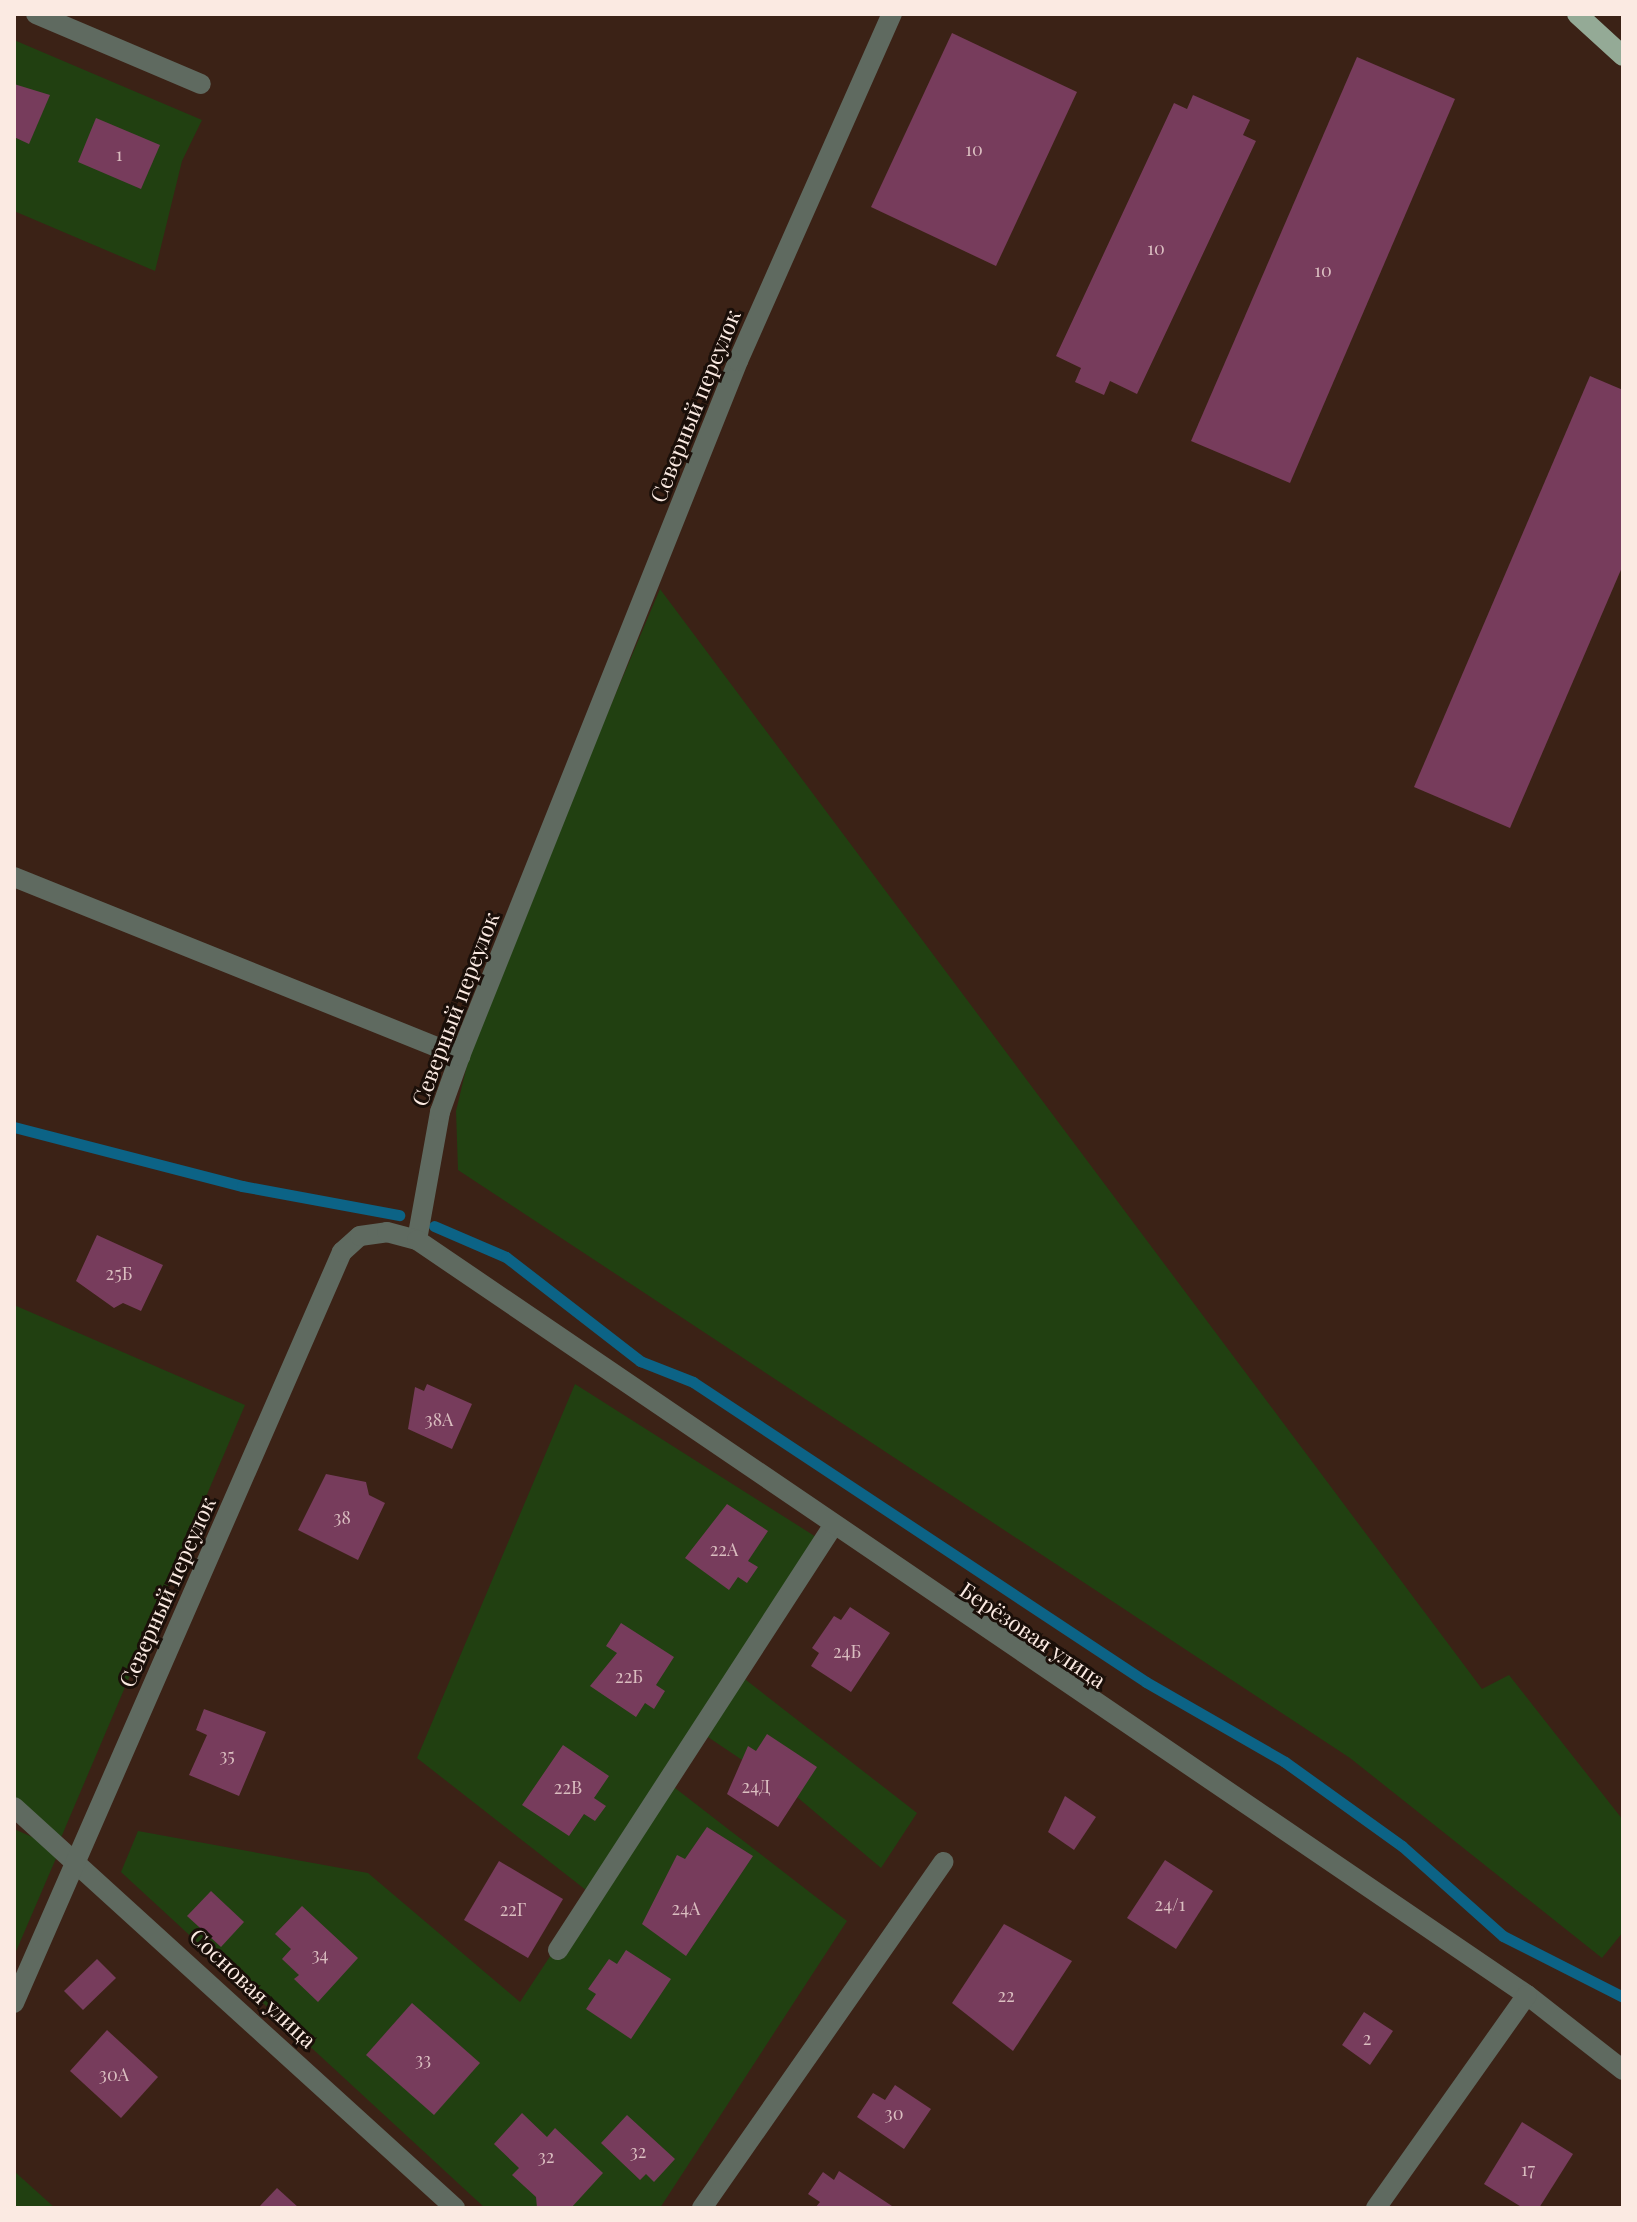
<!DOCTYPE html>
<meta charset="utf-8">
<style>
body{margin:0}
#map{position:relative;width:1637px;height:2222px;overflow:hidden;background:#3b2216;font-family:"Playfair Display",serif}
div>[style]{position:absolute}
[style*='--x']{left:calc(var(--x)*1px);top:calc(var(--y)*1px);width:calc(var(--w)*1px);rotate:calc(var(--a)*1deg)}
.green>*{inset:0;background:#214011}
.stream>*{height:11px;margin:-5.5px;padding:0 5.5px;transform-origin:5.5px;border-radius:5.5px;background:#0c6386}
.building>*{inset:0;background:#773c5c}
.service>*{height:20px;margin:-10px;padding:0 10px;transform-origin:10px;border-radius:10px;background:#5f6a60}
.minor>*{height:20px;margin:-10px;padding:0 10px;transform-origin:10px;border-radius:10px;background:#5f6a60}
.primary>*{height:20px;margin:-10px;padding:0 10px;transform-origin:10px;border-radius:10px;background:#94aa96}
span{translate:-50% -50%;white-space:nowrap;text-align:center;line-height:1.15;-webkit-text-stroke:6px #1a0f09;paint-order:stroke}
.number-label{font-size:18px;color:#dabec0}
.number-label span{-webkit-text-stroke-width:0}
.street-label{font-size:22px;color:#fbeae2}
.frame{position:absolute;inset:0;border:16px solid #fbeae2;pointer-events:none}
</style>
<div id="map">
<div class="green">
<div style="clip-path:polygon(14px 40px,202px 120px,182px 161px,155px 271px,14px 211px)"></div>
<div style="clip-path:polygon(660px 589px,1482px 1689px,1509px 1675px,1623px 1820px,1623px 1932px,1602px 1958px,1350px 1758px,458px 1170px,456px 1111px,478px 1019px)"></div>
<div style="clip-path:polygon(14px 1305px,245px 1405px,60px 1840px,14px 1797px)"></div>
<div style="clip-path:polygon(575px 1384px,824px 1542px,737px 1673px,917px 1813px,881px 1868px,797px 1797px,699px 1731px,666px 1781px,847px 1921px,660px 2208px,485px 2208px,121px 1872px,138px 1831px,368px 1873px,520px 2002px,591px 1894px,417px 1758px)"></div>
<div style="clip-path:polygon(14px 1829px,60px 1849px,14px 1956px)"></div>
<div style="clip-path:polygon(14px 2171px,55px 2208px,14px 2208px)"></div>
</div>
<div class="stream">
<div style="--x:14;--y:1127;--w:236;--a:14.5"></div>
<div style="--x:242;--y:1186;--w:160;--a:10.5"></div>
<div style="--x:434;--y:1226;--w:78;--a:23.3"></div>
<div style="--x:506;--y:1257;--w:170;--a:37.8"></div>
<div style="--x:640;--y:1361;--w:57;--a:21.6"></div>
<div style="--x:693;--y:1382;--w:543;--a:33.51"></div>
<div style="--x:1146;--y:1682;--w:160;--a:29.9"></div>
<div style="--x:1285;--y:1762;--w:144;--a:35.7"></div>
<div style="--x:1402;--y:1846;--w:135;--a:41.7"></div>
<div style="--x:1503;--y:1936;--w:135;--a:26.9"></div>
</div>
<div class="building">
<div style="clip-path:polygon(952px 33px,1077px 92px,996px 266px,871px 207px)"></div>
<div style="clip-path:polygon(1357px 57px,1455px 99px,1290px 483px,1191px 441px)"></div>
<div style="clip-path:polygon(14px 84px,50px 95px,29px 144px,14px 137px)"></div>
<div style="clip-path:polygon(1193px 95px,1250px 120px,1243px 135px,1256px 141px,1137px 394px,1110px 381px,1104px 395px,1075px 382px,1081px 368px,1056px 356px,1174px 103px,1187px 109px)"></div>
<div style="clip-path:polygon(96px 118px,160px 145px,141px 189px,78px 162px)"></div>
<div style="clip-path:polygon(1590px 376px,1623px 390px,1623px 565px,1510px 828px,1414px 787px)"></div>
<div style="clip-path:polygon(97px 1235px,163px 1265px,141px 1311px,123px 1303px,114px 1308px,76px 1281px)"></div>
<div style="clip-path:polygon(427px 1384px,472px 1404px,452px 1449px,408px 1429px,415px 1387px,424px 1391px)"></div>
<div style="clip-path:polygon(326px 1474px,366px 1482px,369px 1495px,385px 1503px,358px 1560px,298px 1530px)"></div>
<div style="clip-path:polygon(727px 1504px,768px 1531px,748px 1561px,758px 1567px,747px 1583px,738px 1577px,729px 1590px,685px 1558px)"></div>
<div style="clip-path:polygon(850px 1607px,890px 1633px,851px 1692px,811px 1666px,819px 1653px,812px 1648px,834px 1616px,841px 1620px)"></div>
<div style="clip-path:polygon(621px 1623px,674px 1657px,656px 1685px,665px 1691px,654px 1709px,645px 1703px,636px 1717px,590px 1686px,617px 1653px,606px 1646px)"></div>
<div style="clip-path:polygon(204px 1709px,266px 1732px,239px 1796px,189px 1775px,207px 1735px,196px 1730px)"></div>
<div style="clip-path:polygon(767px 1734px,817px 1767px,778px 1827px,727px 1794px,748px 1746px,756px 1751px)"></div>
<div style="clip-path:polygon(563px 1745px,609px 1776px,594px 1798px,606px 1806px,595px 1821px,584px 1814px,569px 1836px,522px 1805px)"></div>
<div style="clip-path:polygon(1065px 1796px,1096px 1817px,1074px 1850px,1048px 1832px)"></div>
<div style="clip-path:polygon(707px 1827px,753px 1856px,686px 1956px,642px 1924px,677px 1855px,685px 1859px)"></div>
<div style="clip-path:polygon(1165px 1860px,1213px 1891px,1176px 1949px,1127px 1918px)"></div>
<div style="clip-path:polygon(499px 1861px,563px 1899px,528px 1958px,464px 1920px)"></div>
<div style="clip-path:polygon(211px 1891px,244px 1922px,221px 1947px,187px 1916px)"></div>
<div style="clip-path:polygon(302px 1906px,358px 1958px,318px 2002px,294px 1979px,299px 1975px,282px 1959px,291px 1949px,275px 1934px)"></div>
<div style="clip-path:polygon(1004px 1924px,1072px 1961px,1013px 2051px,952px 2003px)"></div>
<div style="clip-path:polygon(626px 1950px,671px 1979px,631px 2039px,586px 2009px,596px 1994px,588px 1989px,609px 1959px,617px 1964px)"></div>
<div style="clip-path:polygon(97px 1959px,116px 1978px,83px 2010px,64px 1991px)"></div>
<div style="clip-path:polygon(412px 2003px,480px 2063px,434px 2115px,366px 2055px)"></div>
<div style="clip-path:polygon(1364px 2012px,1393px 2031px,1370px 2065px,1342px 2045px)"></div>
<div style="clip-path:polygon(107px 2030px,158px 2077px,121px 2118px,70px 2071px)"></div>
<div style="clip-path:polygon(895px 2085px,931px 2109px,904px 2149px,857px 2117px,873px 2093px,885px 2100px)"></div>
<div style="clip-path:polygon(522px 2113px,547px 2137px,555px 2128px,603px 2173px,571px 2208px,537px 2208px,536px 2197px,512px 2175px,519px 2168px,494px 2144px)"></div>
<div style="clip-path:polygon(627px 2115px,675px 2159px,654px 2182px,646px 2174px,640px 2180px,601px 2143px)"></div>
<div style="clip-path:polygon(1522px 2122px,1573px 2154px,1539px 2208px,1523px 2208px,1484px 2184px)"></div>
<div style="clip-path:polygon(839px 2171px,892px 2206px,891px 2208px,815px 2208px,820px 2202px,808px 2194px,823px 2172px,834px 2180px)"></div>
<div style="clip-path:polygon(277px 2188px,299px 2208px,258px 2208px)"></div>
</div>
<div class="service">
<div style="--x:14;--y:877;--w:481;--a:21.9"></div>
<div style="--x:417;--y:1240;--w:130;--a:-79.8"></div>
<div style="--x:440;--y:1112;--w:59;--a:-70.3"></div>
<div style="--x:460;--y:1056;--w:749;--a:-68.2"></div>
<div style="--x:738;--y:361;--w:380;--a:-66.1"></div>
</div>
<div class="minor">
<div style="--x:36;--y:14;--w:179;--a:23"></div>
<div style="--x:14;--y:1807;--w:596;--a:42.28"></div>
<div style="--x:558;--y:1950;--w:502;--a:-57.04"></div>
<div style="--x:14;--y:2003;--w:820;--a:-66.41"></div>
<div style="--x:342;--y:1252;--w:24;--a:-42"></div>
<div style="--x:360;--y:1236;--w:27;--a:-8"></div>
<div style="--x:387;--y:1232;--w:31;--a:15"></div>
<div style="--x:417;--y:1240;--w:1342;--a:34.22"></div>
<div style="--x:1527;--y:1995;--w:122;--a:38"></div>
<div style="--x:702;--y:2208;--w:422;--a:-55.1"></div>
<div style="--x:1376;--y:2208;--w:261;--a:-54.7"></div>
</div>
<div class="primary">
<div style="--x:1577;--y:14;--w:62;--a:42.4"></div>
</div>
<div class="number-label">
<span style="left:974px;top:149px">10</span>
<span style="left:119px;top:154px">1</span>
<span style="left:1156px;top:248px">10</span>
<span style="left:1323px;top:270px">10</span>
<span style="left:119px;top:1273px">25Б</span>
<span style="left:439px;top:1419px">38А</span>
<span style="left:342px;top:1517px">38</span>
<span style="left:724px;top:1549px">22А</span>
<span style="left:847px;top:1651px">24Б</span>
<span style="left:629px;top:1676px">22Б</span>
<span style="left:227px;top:1755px">35</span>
<span style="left:756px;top:1786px">24Д</span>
<span style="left:568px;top:1787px">22В</span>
<span style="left:1170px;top:1904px">24/1</span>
<span style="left:686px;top:1908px">24А</span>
<span style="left:513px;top:1909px">22Г</span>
<span style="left:320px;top:1954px">34</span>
<span style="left:1006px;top:1995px">22</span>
<span style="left:1367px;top:2038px">2</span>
<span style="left:423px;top:2059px">33</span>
<span style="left:114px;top:2074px">30А</span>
<span style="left:894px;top:2113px">30</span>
<span style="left:638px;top:2151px">32</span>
<span style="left:546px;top:2156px">32</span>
<span style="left:1528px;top:2169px">17</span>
</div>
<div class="street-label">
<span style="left:695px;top:406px;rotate:-68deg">Северный переулок</span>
<span style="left:455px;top:1009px;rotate:-69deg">Северный переулок</span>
<span style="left:167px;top:1592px;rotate:-66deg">Северный переулок</span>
<span style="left:1033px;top:1635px;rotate:34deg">Берёзовая улица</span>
<span style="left:253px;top:1988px;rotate:43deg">Сосновая улица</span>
</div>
<div class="frame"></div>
</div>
